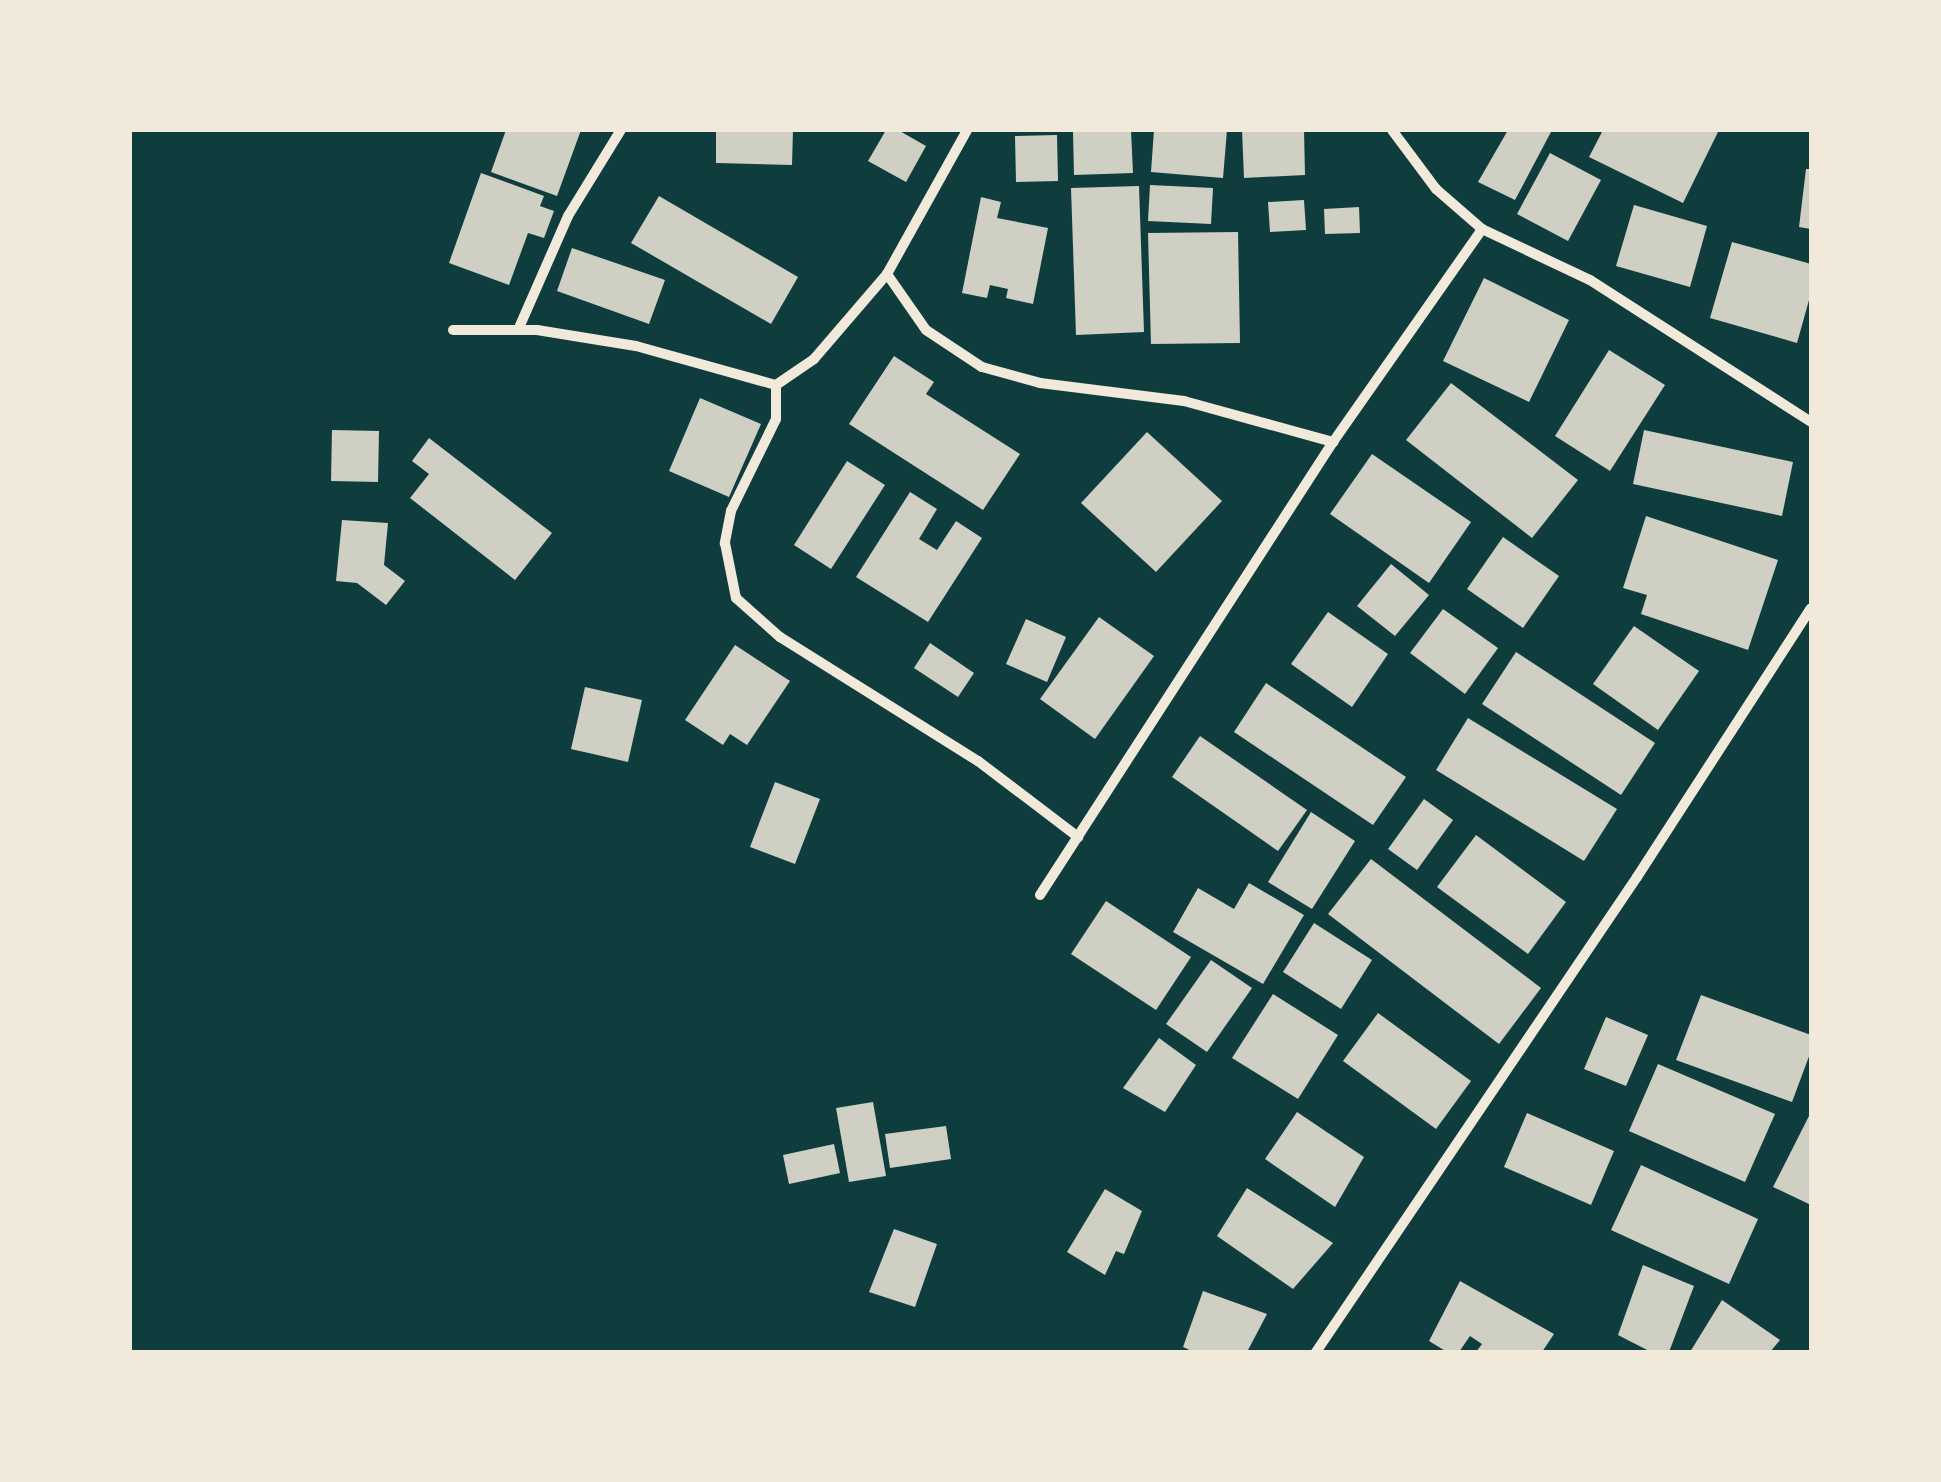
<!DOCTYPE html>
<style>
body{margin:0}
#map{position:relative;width:1941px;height:1482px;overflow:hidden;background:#0f3d3e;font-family:"Public Sans",sans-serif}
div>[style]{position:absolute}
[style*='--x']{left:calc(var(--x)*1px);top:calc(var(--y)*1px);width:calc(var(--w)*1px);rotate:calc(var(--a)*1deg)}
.building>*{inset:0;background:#cfcfc3}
.minor>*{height:10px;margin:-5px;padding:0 5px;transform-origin:5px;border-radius:5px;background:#f1e9da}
span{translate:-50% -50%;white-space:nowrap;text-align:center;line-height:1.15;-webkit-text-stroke:9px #f1e9da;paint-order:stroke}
.frame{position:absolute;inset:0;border:132px solid #f1e9da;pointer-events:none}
</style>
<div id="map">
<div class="building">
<div style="clip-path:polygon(506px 130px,581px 130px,557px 196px,491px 172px)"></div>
<div style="clip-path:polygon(716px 130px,793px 130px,792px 165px,716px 163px)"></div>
<div style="clip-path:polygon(886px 130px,898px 130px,926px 146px,906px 182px,868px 161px)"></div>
<div style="clip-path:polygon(1131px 130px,1133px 173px,1074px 175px,1073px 132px)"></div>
<div style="clip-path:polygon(1154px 130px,1227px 130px,1223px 178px,1151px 172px)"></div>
<div style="clip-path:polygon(1242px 130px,1304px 130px,1305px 175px,1244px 178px)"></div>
<div style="clip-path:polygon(1508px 130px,1552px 130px,1515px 200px,1478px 182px)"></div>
<div style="clip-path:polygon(1603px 130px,1719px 130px,1683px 203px,1589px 157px)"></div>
<div style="clip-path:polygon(1057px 135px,1058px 181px,1016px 182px,1015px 136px)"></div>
<div style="clip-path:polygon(1550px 153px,1601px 180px,1568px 241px,1517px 214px)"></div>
<div style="clip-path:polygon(1806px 169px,1811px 169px,1811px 229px,1799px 227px)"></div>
<div style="clip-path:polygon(481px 173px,544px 196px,540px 206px,554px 211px,544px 238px,528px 233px,509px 285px,449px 263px)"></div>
<div style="clip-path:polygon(1150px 185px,1213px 188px,1211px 224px,1148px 221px)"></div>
<div style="clip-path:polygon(1139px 186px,1144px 332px,1076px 335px,1071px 188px)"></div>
<div style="clip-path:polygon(659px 196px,798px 277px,771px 324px,631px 243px)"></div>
<div style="clip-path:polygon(981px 197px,1001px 202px,997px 218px,1048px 228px,1033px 304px,1006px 298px,1008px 289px,990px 285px,987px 298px,962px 293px)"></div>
<div style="clip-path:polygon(1304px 200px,1306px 230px,1270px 232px,1268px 202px)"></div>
<div style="clip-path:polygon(1634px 205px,1707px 226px,1690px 287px,1616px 266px)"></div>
<div style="clip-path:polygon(1359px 207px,1360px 233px,1325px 234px,1324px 209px)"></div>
<div style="clip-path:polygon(1238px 232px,1240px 343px,1151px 344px,1148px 233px)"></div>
<div style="clip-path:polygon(1732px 242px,1811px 264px,1811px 293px,1797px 343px,1710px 318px)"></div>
<div style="clip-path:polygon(572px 248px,665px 280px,649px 324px,557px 291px)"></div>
<div style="clip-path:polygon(1484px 278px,1569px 320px,1529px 402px,1443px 361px)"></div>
<div style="clip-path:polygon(1609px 350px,1665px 385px,1610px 471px,1555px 436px)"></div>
<div style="clip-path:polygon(894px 356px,934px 382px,926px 394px,1020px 454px,983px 510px,849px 424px)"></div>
<div style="clip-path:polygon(1451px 383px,1578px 480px,1532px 538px,1406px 440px)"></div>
<div style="clip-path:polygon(700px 398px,761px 424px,729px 497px,669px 471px)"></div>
<div style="clip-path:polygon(332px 430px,379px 431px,378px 482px,331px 481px)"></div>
<div style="clip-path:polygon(1644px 430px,1793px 462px,1782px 516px,1633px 484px)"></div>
<div style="clip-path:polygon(1147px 432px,1222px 501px,1156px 572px,1081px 503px)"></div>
<div style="clip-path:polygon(429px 438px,552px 533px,515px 580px,410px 498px,429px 474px,412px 461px)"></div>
<div style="clip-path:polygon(1372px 454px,1471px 522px,1429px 583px,1330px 514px)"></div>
<div style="clip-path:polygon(847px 461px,885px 485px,831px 569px,794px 545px)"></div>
<div style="clip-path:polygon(910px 492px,937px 509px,919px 539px,937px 550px,956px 521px,982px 538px,928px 622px,856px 577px)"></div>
<div style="clip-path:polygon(1646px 516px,1778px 560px,1748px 650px,1641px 614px,1647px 595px,1623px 588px)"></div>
<div style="clip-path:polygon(342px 520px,388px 523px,384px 565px,405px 581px,386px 605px,357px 583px,336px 581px)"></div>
<div style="clip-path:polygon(1503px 537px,1559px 576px,1523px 628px,1467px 589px)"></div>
<div style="clip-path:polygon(1391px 564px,1429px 595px,1395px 636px,1357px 606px)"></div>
<div style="clip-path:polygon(1443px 609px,1498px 648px,1465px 694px,1410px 653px)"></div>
<div style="clip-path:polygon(1328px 612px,1388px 654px,1352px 707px,1291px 664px)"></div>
<div style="clip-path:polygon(1099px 617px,1154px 656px,1095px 739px,1040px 699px)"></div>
<div style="clip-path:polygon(1026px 619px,1066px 637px,1047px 682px,1006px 664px)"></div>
<div style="clip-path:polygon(1634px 626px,1699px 671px,1658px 730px,1593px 684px)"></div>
<div style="clip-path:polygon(930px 643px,974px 673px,958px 697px,914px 668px)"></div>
<div style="clip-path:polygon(735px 645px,790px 681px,747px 745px,730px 734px,723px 745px,685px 720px)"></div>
<div style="clip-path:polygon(1516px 652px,1655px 743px,1621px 795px,1482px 704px)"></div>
<div style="clip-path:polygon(1266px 683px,1406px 777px,1373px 825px,1234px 732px)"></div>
<div style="clip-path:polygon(585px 687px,642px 700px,628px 762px,571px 749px)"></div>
<div style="clip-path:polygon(1468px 718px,1617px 809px,1584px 861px,1436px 770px)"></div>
<div style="clip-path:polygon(1200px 736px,1307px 810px,1278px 851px,1172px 777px)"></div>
<div style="clip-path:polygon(775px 782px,820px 799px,795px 864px,750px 847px)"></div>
<div style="clip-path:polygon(1424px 799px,1453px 820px,1417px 870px,1388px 849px)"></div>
<div style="clip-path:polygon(1311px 812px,1355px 841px,1312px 909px,1268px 882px)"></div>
<div style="clip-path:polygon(1476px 835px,1566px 902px,1528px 954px,1437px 887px)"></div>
<div style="clip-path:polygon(1371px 859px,1541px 988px,1499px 1044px,1328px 914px)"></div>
<div style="clip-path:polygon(1249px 883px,1304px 915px,1263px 984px,1173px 932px,1198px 888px,1234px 909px)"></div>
<div style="clip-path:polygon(1106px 901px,1191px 957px,1156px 1010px,1071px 954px)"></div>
<div style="clip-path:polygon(1314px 923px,1372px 960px,1341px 1009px,1283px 972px)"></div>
<div style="clip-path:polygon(1211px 960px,1252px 988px,1207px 1052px,1166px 1024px)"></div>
<div style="clip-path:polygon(1273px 994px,1338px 1035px,1298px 1099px,1232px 1058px)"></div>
<div style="clip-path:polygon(1701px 995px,1811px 1035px,1811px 1051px,1792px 1102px,1676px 1060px)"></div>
<div style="clip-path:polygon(1378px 1013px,1471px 1081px,1436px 1129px,1343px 1061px)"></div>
<div style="clip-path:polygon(1606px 1017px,1648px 1035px,1626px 1086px,1584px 1069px)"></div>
<div style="clip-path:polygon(1159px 1038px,1196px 1065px,1165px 1112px,1123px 1088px)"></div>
<div style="clip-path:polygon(1658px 1064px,1775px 1114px,1745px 1182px,1629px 1131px)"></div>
<div style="clip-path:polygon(873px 1102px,886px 1176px,849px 1182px,836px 1108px)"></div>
<div style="clip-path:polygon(1297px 1112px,1364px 1157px,1335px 1207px,1265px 1159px)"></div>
<div style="clip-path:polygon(1811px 1112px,1811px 1205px,1773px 1187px)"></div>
<div style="clip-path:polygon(1527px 1113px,1614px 1151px,1591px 1205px,1504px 1167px)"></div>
<div style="clip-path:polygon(946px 1126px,951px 1159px,890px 1168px,885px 1134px)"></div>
<div style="clip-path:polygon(834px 1144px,840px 1173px,789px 1184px,783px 1155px)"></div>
<div style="clip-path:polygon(1641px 1165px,1758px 1219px,1729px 1284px,1611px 1230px)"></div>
<div style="clip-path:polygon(1247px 1188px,1333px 1243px,1293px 1289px,1217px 1236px)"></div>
<div style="clip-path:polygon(1105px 1189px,1142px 1211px,1124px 1254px,1116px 1251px,1105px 1275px,1067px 1252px)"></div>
<div style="clip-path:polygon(894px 1229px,937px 1244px,915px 1307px,869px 1292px)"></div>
<div style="clip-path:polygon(1643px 1265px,1694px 1286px,1669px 1352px,1651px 1352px,1618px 1335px)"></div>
<div style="clip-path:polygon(1460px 1281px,1554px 1334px,1542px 1352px,1476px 1352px,1482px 1344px,1470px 1336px,1459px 1352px,1447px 1352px,1429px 1341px)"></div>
<div style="clip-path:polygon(1203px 1291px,1267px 1314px,1247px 1352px,1194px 1352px,1183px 1347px)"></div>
<div style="clip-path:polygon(1722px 1300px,1780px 1340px,1770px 1352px,1690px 1352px)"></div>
</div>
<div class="minor">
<div style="--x:1392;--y:130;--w:74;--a:53.3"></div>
<div style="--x:1436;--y:189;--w:61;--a:41"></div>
<div style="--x:1482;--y:229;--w:119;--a:25.3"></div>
<div style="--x:1590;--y:280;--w:263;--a:32.7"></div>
<div style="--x:887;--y:274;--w:68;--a:55.1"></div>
<div style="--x:926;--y:330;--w:67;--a:33.5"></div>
<div style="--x:982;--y:367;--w:60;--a:15.4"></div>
<div style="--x:1040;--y:383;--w:145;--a:7.1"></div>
<div style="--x:1184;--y:401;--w:155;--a:15.4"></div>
<div style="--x:453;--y:330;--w:84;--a:0"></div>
<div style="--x:537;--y:330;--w:100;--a:9.2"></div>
<div style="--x:636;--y:346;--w:145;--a:15.6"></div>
<div style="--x:776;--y:385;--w:46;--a:-34.4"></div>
<div style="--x:814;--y:359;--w:112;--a:-49.3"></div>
<div style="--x:887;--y:274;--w:165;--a:-60.9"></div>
<div style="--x:518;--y:330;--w:124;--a:-66.3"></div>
<div style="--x:568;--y:216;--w:101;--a:-58.4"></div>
<div style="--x:776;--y:385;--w:34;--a:90"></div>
<div style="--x:776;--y:419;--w:102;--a:116.1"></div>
<div style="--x:731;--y:511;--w:33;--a:101"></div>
<div style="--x:725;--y:543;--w:56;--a:78.7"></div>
<div style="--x:736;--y:598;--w:59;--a:41.6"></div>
<div style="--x:780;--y:637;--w:234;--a:32.1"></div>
<div style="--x:978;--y:761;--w:126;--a:37.2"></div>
<div style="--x:1040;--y:895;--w:539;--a:-57.11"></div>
<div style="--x:1333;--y:442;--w:260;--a:-55"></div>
<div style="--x:1316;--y:1352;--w:573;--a:-55.95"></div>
<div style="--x:1637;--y:877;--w:320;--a:-57.1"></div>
</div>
<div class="frame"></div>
</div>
